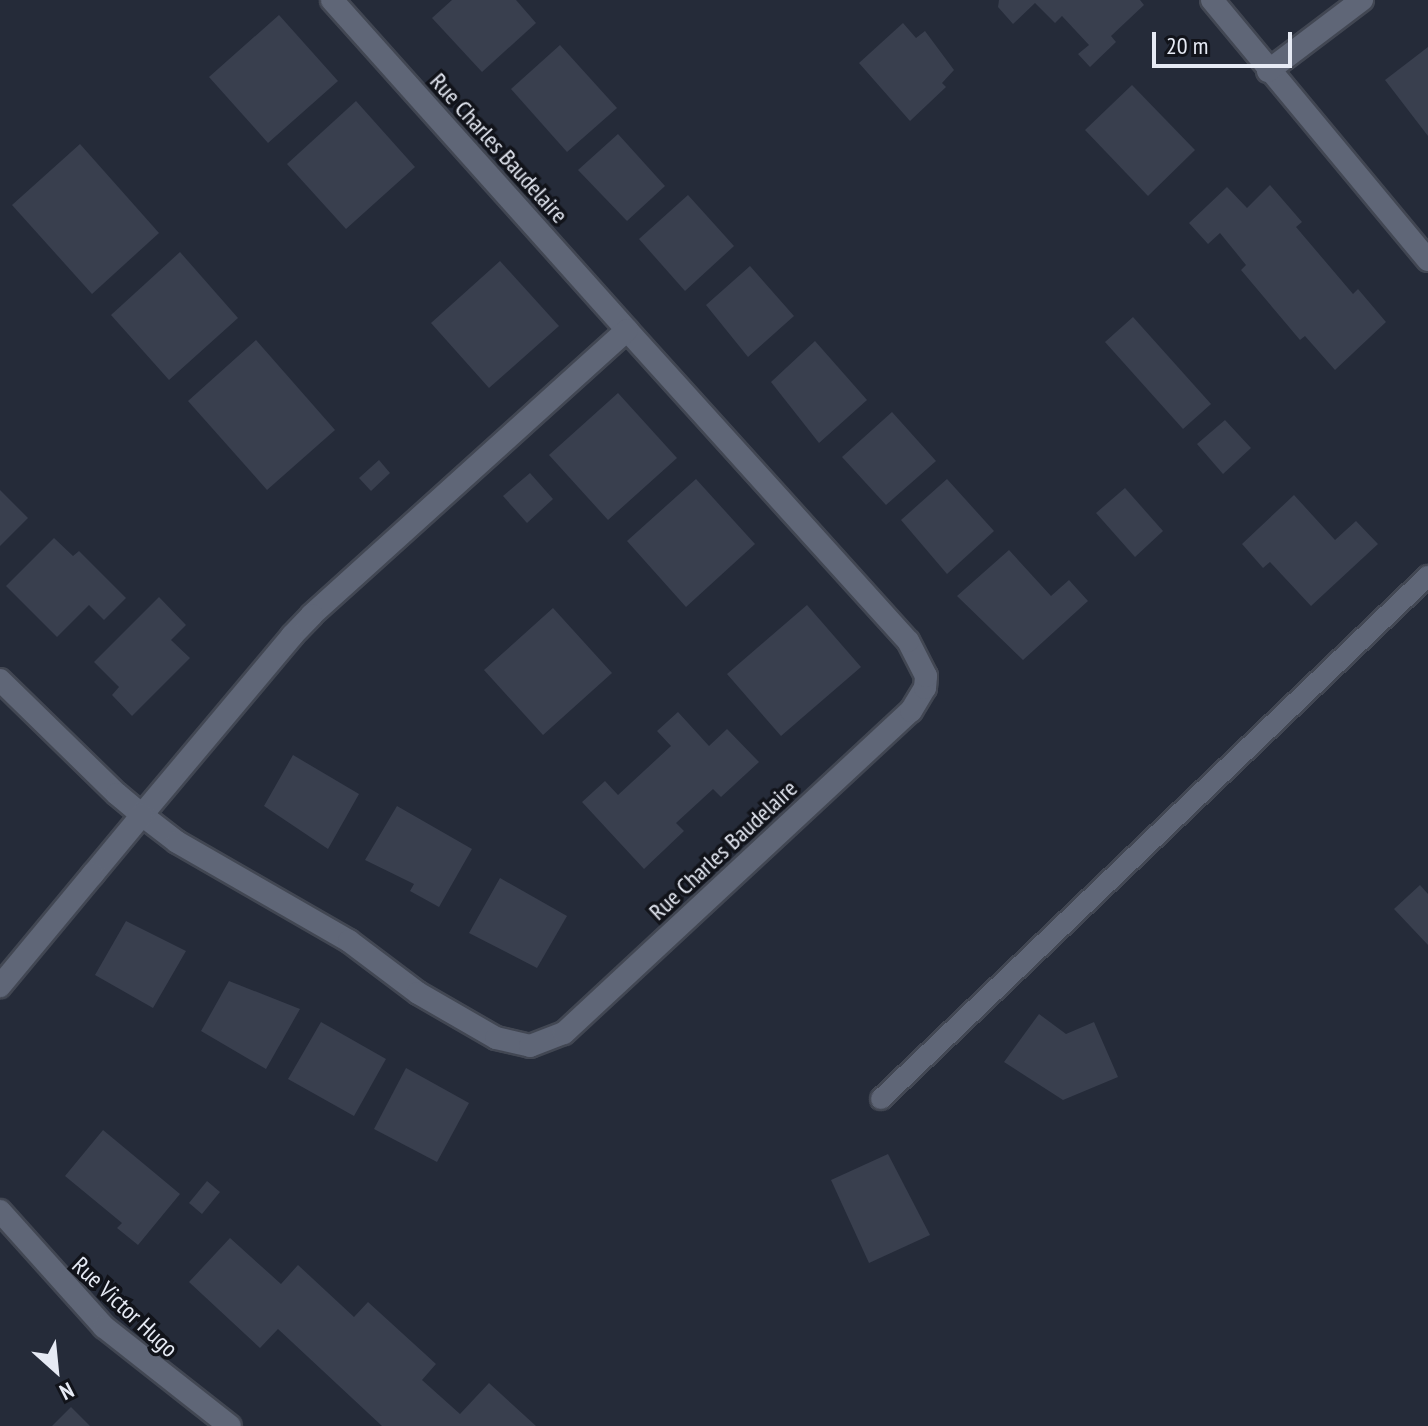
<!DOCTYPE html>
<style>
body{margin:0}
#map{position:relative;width:1428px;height:1426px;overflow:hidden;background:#252b39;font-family:"PT Sans Narrow",sans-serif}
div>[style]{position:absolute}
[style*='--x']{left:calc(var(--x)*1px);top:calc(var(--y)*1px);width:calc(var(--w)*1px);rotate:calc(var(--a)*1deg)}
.building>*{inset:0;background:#393f4e}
.roads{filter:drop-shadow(2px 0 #424753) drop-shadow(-2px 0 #424753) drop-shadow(0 2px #424753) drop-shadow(0 -2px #424753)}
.service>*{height:20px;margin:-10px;padding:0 10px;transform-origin:10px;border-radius:10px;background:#5f6677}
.minor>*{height:22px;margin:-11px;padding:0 11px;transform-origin:11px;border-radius:11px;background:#5f6677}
span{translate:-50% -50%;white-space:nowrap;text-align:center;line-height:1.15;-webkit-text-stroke:7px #11131a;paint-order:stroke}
.street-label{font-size:24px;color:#e6eaf4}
.north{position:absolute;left:16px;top:1330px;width:80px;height:80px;-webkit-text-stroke:6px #11131a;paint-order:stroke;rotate:153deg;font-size:22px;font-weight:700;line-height:32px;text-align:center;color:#e6eaf4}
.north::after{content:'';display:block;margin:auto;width:28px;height:36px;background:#e6eaf4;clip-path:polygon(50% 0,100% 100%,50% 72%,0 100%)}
.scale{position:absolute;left:1152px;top:32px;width:140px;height:36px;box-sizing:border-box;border:4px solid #e6eaf4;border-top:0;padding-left:10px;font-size:24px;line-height:28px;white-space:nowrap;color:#e6eaf4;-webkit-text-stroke:6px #11131a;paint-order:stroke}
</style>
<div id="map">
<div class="building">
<div style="clip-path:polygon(452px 0,516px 0,536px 23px,482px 72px,432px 18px)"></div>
<div style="clip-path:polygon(999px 0,1140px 0,1144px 5px,1111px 36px,1116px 42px,1090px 67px,1078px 54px,1089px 45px,1062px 16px,1055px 23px,1035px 3px,1013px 24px,998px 7px)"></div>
<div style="clip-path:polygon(279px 15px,338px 81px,268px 143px,209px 77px)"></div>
<div style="clip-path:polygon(903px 23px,916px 38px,925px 31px,954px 70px,942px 83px,946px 87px,910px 121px,859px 63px)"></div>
<div style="clip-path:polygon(560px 45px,617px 108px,567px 152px,511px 89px)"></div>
<div style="clip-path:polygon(1428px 47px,1428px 136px,1385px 80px)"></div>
<div style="clip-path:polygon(1132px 85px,1195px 150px,1148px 196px,1085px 130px)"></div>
<div style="clip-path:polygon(356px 101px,415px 167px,346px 229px,287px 164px)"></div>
<div style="clip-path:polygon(618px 134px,665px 186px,627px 221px,578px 170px)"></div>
<div style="clip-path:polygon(80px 144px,159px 233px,92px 294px,12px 205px)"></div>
<div style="clip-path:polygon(1270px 185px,1302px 222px,1296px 227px,1353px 294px,1358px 289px,1386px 322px,1335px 370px,1305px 336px,1300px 340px,1241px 270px,1246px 265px,1220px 233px,1208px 244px,1189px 223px,1227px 187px,1247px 208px)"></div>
<div style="clip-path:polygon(688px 195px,734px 246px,685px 291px,639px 239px)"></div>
<div style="clip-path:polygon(180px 252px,238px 318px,169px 380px,111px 315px)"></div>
<div style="clip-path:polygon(500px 261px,559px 326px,489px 388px,431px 323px)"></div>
<div style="clip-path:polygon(750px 266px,794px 316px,748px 357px,706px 305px)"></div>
<div style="clip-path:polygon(1133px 317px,1211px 404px,1183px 429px,1105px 342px)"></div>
<div style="clip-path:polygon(256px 340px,335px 430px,267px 490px,188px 401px)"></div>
<div style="clip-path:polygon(815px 341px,867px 400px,819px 443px,771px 382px)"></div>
<div style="clip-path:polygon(618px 393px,677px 458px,608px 520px,549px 455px)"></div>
<div style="clip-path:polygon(892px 412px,936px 461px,886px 505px,842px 457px)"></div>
<div style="clip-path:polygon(1225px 420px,1251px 448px,1223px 474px,1197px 444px)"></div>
<div style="clip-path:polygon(379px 460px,390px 473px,371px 491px,359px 478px)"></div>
<div style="clip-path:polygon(530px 473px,553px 499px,527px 523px,503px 496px)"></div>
<div style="clip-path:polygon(696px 479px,755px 544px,686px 607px,627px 541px)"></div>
<div style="clip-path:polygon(947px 479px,994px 531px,947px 574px,901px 520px)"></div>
<div style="clip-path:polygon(1125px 488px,1163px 531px,1135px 557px,1096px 513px)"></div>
<div style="clip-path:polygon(0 490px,28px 518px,0 546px)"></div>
<div style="clip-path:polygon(1294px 495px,1335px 540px,1356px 521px,1378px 544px,1311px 606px,1270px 562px,1263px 568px,1242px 544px)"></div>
<div style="clip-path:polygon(54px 538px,73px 556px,79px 551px,126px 598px,104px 620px,89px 605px,57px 637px,6px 586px)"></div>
<div style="clip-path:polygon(1009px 550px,1051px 596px,1069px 580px,1088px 601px,1023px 660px,957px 596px)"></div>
<div style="clip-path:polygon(159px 597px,186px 625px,171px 640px,190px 658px,132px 716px,112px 695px,119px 687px,94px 662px)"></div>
<div style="clip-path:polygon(807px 605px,861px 667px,781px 736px,727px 674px)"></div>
<div style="clip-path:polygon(553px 608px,612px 673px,543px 735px,484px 670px)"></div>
<div style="clip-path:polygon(678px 712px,709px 746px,727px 729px,759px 762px,721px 797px,713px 789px,676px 823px,684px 831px,644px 869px,582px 802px,605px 781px,618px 795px,671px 746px,657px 731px)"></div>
<div style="clip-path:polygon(293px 755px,359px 794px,328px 849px,264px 806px)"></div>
<div style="clip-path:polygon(397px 806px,472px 849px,439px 907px,410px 891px,414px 884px,365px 860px)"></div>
<div style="clip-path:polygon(500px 878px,567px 916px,537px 968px,469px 933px)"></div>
<div style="clip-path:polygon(1420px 885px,1428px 894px,1428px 945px,1394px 909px)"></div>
<div style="clip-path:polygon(126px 921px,186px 951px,153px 1008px,95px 975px)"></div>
<div style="clip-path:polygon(229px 981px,300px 1009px,266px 1069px,201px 1031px)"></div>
<div style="clip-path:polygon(1039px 1014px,1066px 1034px,1094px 1022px,1118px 1077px,1063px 1100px,1004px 1062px)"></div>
<div style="clip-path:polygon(321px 1022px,386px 1059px,354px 1116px,288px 1079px)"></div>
<div style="clip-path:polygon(406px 1068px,469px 1103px,437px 1162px,374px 1129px)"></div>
<div style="clip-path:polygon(103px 1130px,180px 1194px,138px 1245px,117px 1228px,122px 1223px,65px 1176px)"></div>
<div style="clip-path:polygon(888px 1154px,930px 1235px,869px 1263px,831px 1180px)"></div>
<div style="clip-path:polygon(207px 1181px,220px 1192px,202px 1214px,189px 1203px)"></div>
<div style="clip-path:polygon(230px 1238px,281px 1284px,298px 1265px,354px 1317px,368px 1302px,436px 1364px,422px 1380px,460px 1414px,489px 1383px,536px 1426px,382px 1426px,278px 1329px,260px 1348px,189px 1282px)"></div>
<div style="clip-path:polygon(71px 1407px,90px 1426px,52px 1426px)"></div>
</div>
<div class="roads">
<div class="service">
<div style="--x:881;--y:1099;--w:757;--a:-43.72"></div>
</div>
<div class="minor">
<div style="--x:332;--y:0;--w:443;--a:48.2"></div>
<div style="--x:1212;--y:0;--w:338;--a:50.3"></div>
<div style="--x:1268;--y:71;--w:118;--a:-37.1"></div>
<div style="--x:0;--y:680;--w:163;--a:44.3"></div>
<div style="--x:117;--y:794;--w:33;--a:40"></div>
<div style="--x:142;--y:815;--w:44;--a:37.6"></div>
<div style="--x:177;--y:842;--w:198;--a:29.9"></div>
<div style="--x:349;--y:941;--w:86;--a:37"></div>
<div style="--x:418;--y:993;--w:90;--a:30"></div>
<div style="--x:496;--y:1038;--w:35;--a:13"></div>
<div style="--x:530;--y:1046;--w:36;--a:-21"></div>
<div style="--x:564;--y:1033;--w:473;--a:-42.9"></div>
<div style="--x:911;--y:711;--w:27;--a:-59"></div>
<div style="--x:925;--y:688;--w:12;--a:-85"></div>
<div style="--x:926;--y:676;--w:39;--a:-117"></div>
<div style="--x:908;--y:641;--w:419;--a:-132.1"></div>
<div style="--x:627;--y:330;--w:425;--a:137.9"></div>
<div style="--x:312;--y:615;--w:29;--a:134"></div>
<div style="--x:292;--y:636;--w:234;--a:130"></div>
<div style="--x:142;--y:815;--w:77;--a:129.7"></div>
<div style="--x:93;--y:874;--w:146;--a:129.7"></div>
<div style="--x:0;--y:1211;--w:156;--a:48.1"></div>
<div style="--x:104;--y:1327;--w:160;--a:38.2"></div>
</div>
</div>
<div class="street-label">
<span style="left:499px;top:148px;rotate:48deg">Rue Charles Baudelaire</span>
<span style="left:723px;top:850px;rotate:-43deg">Rue Charles Baudelaire</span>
<span style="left:125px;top:1307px;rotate:43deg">Rue Victor Hugo</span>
</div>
<div class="north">N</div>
<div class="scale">20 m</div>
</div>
